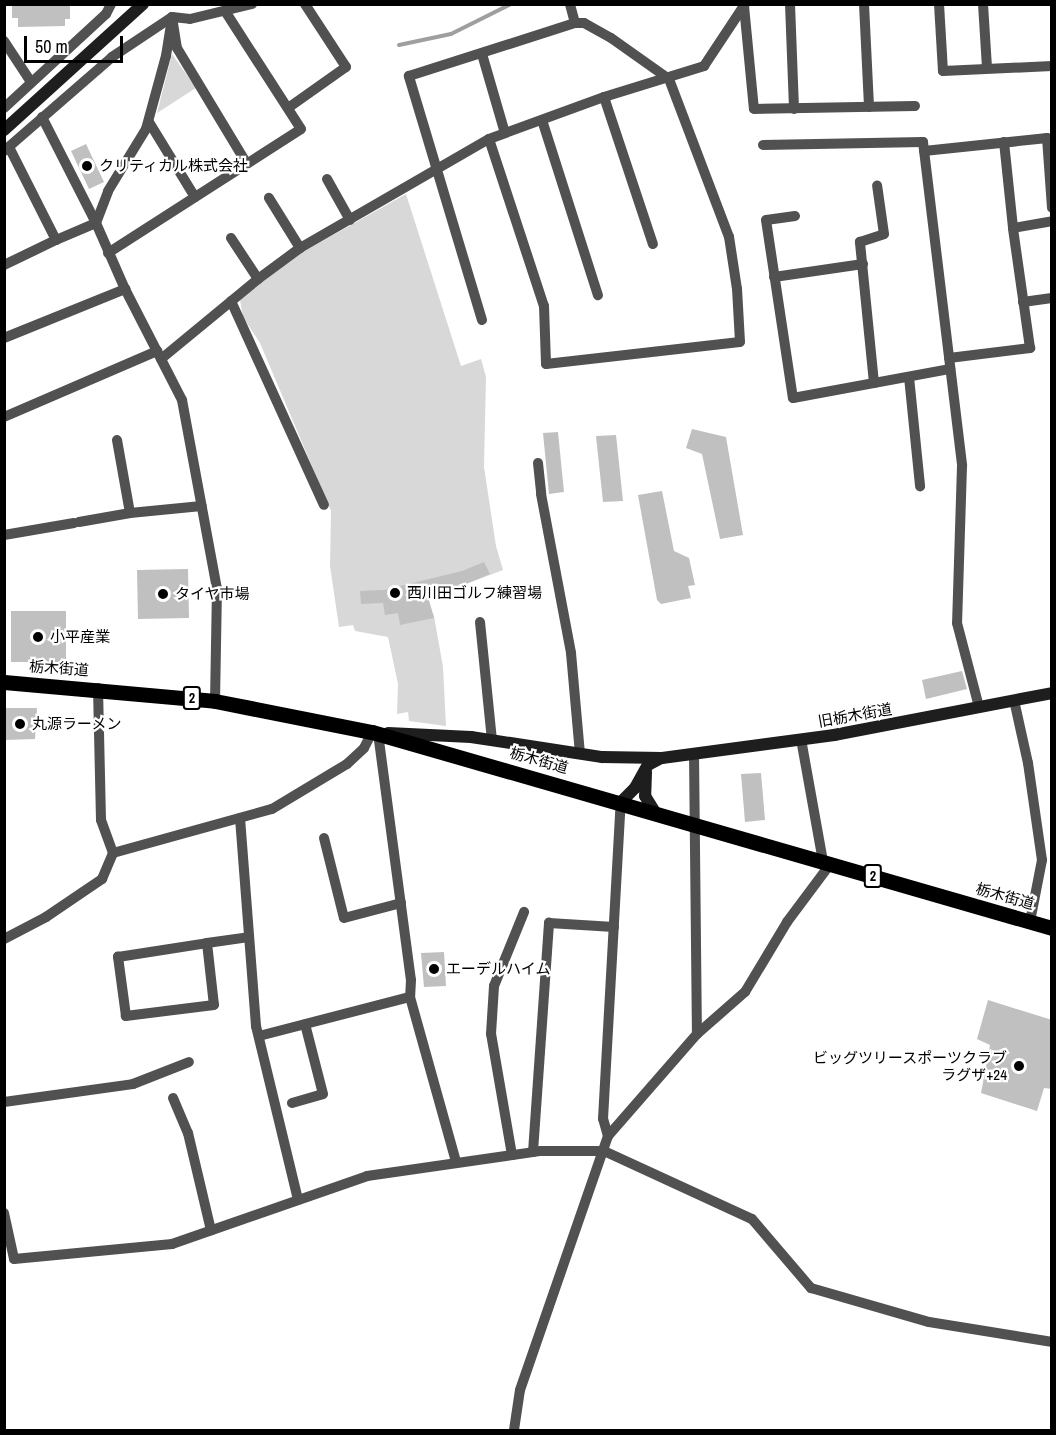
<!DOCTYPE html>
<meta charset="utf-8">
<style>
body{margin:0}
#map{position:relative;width:1056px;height:1435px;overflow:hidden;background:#fff;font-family:"Archivo Narrow","Noto Sans JP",sans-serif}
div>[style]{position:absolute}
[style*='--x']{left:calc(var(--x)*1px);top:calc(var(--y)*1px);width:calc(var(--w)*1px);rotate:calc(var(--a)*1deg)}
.green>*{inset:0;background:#d8d8d8}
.stream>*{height:4px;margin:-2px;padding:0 2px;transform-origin:2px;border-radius:2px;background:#9f9f9f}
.building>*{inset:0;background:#c0c0c0}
.street>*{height:10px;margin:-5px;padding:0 5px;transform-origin:5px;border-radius:5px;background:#515151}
.secondary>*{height:12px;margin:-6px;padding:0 6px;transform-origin:6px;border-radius:6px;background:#1e1e1e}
.primary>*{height:15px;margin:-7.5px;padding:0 7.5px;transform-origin:7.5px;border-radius:7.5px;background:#000}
.dots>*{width:16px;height:16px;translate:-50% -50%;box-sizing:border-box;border:3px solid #fff;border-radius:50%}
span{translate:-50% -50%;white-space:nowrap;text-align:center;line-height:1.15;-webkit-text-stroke:4.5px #fff;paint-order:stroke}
.shield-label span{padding:2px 4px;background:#fff;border:2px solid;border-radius:4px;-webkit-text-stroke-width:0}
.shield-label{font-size:14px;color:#000;font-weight:700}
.poi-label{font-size:15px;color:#000}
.left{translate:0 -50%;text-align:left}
.right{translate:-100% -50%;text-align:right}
.street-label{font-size:15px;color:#000}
.frame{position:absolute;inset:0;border:6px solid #000;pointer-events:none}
.scale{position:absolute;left:24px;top:36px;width:99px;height:27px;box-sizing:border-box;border:3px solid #000;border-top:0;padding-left:8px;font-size:18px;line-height:21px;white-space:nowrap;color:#000;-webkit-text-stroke:4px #fff;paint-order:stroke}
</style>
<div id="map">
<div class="green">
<div style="clip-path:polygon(172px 54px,196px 88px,157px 113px)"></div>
<div style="clip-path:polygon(406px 194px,461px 366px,481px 359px,486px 377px,484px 467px,496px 546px,503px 570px,466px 584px,425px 594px,434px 616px,443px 667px,446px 726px,409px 721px,408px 712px,397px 714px,398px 684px,388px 637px,355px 631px,353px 625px,339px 627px,330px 566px,331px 511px,260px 343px,243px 317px,240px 300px,258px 283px,303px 252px)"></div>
</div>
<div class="stream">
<div style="--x:399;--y:45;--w:53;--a:-11.9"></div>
<div style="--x:451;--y:34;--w:67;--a:-26.6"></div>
</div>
<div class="building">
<div style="clip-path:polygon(12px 4px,70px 4px,70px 19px,65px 19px,65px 26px,18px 27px,18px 18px,12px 18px)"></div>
<div style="clip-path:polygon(86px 144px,104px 182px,89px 189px,71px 151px)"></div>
<div style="clip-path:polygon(692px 429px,726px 437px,743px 535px,720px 539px,702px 454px,686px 448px)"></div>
<div style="clip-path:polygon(558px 432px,564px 492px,549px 494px,543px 433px)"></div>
<div style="clip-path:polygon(616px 435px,623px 501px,603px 502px,596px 436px)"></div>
<div style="clip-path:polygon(662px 491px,674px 551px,689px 558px,695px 585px,688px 586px,691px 598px,661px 604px,657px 600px,638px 495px)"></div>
<div style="clip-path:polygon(484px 562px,490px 574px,466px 584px,427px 593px,434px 618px,400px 625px,398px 613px,385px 615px,383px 603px,361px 604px,360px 591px,384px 590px,462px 571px)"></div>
<div style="clip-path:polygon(188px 569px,189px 618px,138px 619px,137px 570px)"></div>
<div style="clip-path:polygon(11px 611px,66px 611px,66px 662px,11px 662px)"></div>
<div style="clip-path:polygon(962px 671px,967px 689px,926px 699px,922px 680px)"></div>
<div style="clip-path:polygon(4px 708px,37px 708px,35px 739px,4px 740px)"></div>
<div style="clip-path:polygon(761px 773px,765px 820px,745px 822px,741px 774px)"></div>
<div style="clip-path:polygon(444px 952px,446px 986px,424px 987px,421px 953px)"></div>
<div style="clip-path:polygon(988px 1000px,1052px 1020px,1052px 1089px,1044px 1088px,1037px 1111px,981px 1093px,990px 1045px,977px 1039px)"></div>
</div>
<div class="street">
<div style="--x:790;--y:4;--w:105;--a:87.8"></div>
<div style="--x:864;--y:4;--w:103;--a:87.2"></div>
<div style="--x:939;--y:4;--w:67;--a:86.6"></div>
<div style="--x:943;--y:71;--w:109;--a:-2.6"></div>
<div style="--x:983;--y:4;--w:64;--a:86.4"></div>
<div style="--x:744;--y:6;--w:103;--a:84.5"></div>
<div style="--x:754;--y:109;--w:161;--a:-1.1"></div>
<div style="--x:4;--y:41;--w:49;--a:56.6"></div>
<div style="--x:482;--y:54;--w:82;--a:73.8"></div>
<div style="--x:604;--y:97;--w:155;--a:71.6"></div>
<div style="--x:4;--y:108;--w:139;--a:-42.7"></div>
<div style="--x:106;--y:14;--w:11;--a:-63"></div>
<div style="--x:288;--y:108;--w:71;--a:-35.3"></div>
<div style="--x:346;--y:67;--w:75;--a:-123.1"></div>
<div style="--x:42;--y:117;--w:119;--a:63"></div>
<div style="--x:96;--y:223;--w:72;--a:66.3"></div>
<div style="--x:125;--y:289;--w:125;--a:62.8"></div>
<div style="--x:182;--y:400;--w:191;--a:79.5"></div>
<div style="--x:217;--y:588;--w:113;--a:91"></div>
<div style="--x:542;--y:120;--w:184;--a:72.3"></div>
<div style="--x:149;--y:122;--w:88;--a:58.5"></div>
<div style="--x:489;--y:139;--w:176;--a:71.8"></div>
<div style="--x:544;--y:306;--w:58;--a:88"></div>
<div style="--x:546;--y:364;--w:195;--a:-6.5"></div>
<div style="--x:740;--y:342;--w:53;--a:-93.2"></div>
<div style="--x:737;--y:289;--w:53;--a:-98.7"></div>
<div style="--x:729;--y:237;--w:169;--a:-110.8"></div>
<div style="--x:669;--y:79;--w:71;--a:-144.7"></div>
<div style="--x:611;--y:38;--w:31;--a:-151"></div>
<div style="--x:584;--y:23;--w:9;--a:180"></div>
<div style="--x:1004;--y:142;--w:86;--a:84"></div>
<div style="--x:763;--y:145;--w:160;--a:-1.1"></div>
<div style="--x:923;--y:142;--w:326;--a:83.1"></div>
<div style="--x:962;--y:466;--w:157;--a:91.8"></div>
<div style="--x:957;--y:623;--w:87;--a:75.3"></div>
<div style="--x:4;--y:151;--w:143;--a:-41"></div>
<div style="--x:112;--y:57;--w:72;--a:-33.7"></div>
<div style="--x:172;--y:17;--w:18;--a:6"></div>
<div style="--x:190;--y:19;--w:64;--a:-13.6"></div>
<div style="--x:924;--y:151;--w:124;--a:-6"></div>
<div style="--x:1047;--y:138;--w:70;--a:85.9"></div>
<div style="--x:327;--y:179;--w:47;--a:60.7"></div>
<div style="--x:795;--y:216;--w:29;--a:172"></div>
<div style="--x:766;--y:220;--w:180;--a:81.4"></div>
<div style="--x:793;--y:398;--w:160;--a:-10.5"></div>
<div style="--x:231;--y:238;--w:49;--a:56.6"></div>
<div style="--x:56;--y:240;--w:43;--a:-23"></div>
<div style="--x:96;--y:223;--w:34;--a:-69"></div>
<div style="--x:108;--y:191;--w:73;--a:-58.5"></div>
<div style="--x:146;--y:129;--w:76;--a:-74.7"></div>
<div style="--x:166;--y:56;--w:39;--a:-81"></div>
<div style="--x:172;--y:17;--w:31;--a:81"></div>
<div style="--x:177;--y:48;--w:135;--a:58.9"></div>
<div style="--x:300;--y:248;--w:218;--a:-30"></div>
<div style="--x:489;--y:139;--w:122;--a:-20.1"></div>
<div style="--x:604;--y:97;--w:105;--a:-17.2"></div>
<div style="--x:704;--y:66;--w:74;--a:-56.5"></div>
<div style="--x:108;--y:253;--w:229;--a:-32.7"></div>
<div style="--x:301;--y:129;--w:140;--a:-122.8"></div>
<div style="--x:4;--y:265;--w:58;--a:-25.7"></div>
<div style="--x:56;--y:240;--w:104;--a:-116.8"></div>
<div style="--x:774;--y:277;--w:90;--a:-8.3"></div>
<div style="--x:231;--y:301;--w:224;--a:65.5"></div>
<div style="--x:1023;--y:302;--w:29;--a:-8"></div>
<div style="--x:482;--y:320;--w:255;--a:-106.7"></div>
<div style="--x:409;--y:76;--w:174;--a:-17.7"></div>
<div style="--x:575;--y:23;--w:20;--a:-105"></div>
<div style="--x:4;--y:338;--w:131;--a:-22"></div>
<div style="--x:949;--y:358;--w:82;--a:-7"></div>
<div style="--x:1030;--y:348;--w:121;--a:-98.1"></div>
<div style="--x:1013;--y:228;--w:40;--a:-10"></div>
<div style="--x:161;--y:359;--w:126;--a:-39.5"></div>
<div style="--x:258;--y:279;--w:52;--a:-36.4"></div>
<div style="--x:300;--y:248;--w:59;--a:-121.8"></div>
<div style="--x:909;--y:377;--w:110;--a:84.2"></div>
<div style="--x:874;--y:383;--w:142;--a:-95.7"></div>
<div style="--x:860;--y:242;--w:25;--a:-18"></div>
<div style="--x:884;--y:234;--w:49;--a:-98.1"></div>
<div style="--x:4;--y:417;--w:167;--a:-23.3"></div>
<div style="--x:117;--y:440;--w:74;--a:79.9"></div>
<div style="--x:538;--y:463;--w:31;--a:84"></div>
<div style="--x:541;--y:494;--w:162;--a:79.3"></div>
<div style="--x:571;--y:653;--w:101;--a:84.9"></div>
<div style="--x:79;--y:522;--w:52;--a:-10"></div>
<div style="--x:130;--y:513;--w:72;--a:-5.6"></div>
<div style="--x:4;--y:535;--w:71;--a:-9.7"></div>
<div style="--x:480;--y:622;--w:119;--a:84.2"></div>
<div style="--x:98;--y:688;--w:132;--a:88.7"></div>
<div style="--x:101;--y:820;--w:35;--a:70"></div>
<div style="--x:1014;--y:700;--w:65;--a:77.5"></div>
<div style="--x:1028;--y:763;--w:98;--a:81.8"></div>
<div style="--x:1042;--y:860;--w:63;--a:101"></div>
<div style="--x:378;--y:733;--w:249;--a:82.4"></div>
<div style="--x:411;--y:980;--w:17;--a:93"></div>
<div style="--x:410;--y:997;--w:171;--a:74.4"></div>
<div style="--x:801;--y:739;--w:124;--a:79.8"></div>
<div style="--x:694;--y:753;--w:281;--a:89.4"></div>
<div style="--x:240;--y:818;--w:209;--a:85.6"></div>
<div style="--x:256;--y:1026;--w:178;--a:76.4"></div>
<div style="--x:324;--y:838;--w:82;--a:76"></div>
<div style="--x:344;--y:918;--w:59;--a:-14.7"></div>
<div style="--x:4;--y:939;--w:47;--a:-27.6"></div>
<div style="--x:46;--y:917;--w:68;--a:-34.2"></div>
<div style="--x:102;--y:879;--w:28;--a:-67"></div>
<div style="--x:113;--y:853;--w:165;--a:-15.5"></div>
<div style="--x:272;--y:809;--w:87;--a:-31"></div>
<div style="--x:347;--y:764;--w:23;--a:-43"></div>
<div style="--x:364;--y:748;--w:18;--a:-63"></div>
<div style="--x:207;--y:943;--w:62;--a:83.6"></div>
<div style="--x:214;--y:1005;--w:89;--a:172.9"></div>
<div style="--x:126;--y:1016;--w:60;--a:-97.7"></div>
<div style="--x:118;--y:957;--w:90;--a:-8.9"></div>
<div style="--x:207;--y:943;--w:42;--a:-8.1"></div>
<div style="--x:259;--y:1036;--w:156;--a:-14.5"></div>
<div style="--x:173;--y:1098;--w:38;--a:67"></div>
<div style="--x:188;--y:1133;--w:100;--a:76.7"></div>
<div style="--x:4;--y:1102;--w:130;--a:-7.9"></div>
<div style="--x:133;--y:1084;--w:60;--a:-21.4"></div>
<div style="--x:292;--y:1103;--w:32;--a:-16"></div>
<div style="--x:323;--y:1094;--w:72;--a:-104.4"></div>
<div style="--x:608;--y:1136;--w:135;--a:-48.9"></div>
<div style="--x:697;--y:1034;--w:64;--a:-41.2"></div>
<div style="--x:745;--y:992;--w:82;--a:-59"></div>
<div style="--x:787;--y:922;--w:74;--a:-53.3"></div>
<div style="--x:533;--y:1152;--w:230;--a:-86"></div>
<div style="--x:549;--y:923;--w:65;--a:3.5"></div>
<div style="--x:512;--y:1155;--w:123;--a:-99.8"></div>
<div style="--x:491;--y:1034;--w:48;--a:-86.4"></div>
<div style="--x:494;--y:986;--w:80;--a:-67.9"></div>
<div style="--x:4;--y:1213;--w:47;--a:77.7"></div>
<div style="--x:14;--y:1259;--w:159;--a:-5.4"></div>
<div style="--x:172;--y:1244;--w:207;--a:-19.2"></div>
<div style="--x:367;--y:1176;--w:176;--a:-8.2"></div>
<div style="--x:541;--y:1151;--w:63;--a:0"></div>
<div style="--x:604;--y:1151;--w:163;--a:24.7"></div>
<div style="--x:752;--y:1219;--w:91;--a:49.5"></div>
<div style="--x:811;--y:1288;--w:123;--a:16.1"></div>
<div style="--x:929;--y:1322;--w:125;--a:9.2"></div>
<div style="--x:514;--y:1430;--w:40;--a:-81.5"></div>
<div style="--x:520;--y:1390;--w:269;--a:-70.9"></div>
<div style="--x:608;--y:1136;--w:18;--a:-106"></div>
<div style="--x:603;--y:1119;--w:318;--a:-86.8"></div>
</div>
<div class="secondary">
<div style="--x:4;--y:130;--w:188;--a:-42.2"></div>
<div style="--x:388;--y:733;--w:83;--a:2.8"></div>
<div style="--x:471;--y:737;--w:133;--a:8.7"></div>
<div style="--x:602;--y:757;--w:60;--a:1"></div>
<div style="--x:662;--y:758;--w:174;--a:-7.6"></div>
<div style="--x:834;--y:735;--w:222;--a:-10.9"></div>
<div style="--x:646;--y:772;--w:24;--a:92"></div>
<div style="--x:645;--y:796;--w:19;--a:58"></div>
<div style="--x:621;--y:802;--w:20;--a:-45"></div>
<div style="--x:635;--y:788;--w:26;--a:-61"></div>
<div style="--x:648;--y:765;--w:15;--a:-28"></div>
</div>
<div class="primary">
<div style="--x:4;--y:682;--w:212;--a:5.1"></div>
<div style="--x:215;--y:701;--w:160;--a:11.2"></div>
<div style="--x:372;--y:732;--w:708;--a:16.08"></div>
</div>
<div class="dots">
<div style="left:87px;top:166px;background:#000"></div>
<div style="left:395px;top:593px;background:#000"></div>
<div style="left:163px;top:594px;background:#000"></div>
<div style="left:38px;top:637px;background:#000"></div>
<div style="left:20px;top:724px;background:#000"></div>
<div style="left:434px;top:969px;background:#000"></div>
<div style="left:1019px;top:1066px;background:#000"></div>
</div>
<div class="shield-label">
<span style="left:192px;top:698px">2</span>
<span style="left:873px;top:876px">2</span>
</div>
<div class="poi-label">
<span class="left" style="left:99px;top:166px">クリティカル株式会社</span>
<span class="left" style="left:407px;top:593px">西川田ゴルフ練習場</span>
<span class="left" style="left:175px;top:594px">タイヤ市場</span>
<span class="left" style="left:50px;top:637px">小平産業</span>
<span class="left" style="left:32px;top:724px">丸源ラーメン</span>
<span class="left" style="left:446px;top:969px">エーデルハイム</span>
<span class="right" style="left:1007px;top:1066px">ビッグツリースポーツクラブ<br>ラグザ+24</span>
</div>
<div class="street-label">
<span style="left:59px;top:668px;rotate:4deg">栃木街道</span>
<span style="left:855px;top:715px;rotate:-10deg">旧栃木街道</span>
<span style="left:539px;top:760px;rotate:16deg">栃木街道</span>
<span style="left:1005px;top:896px;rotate:16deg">栃木街道</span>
</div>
<div class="frame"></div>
<div class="scale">50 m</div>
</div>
